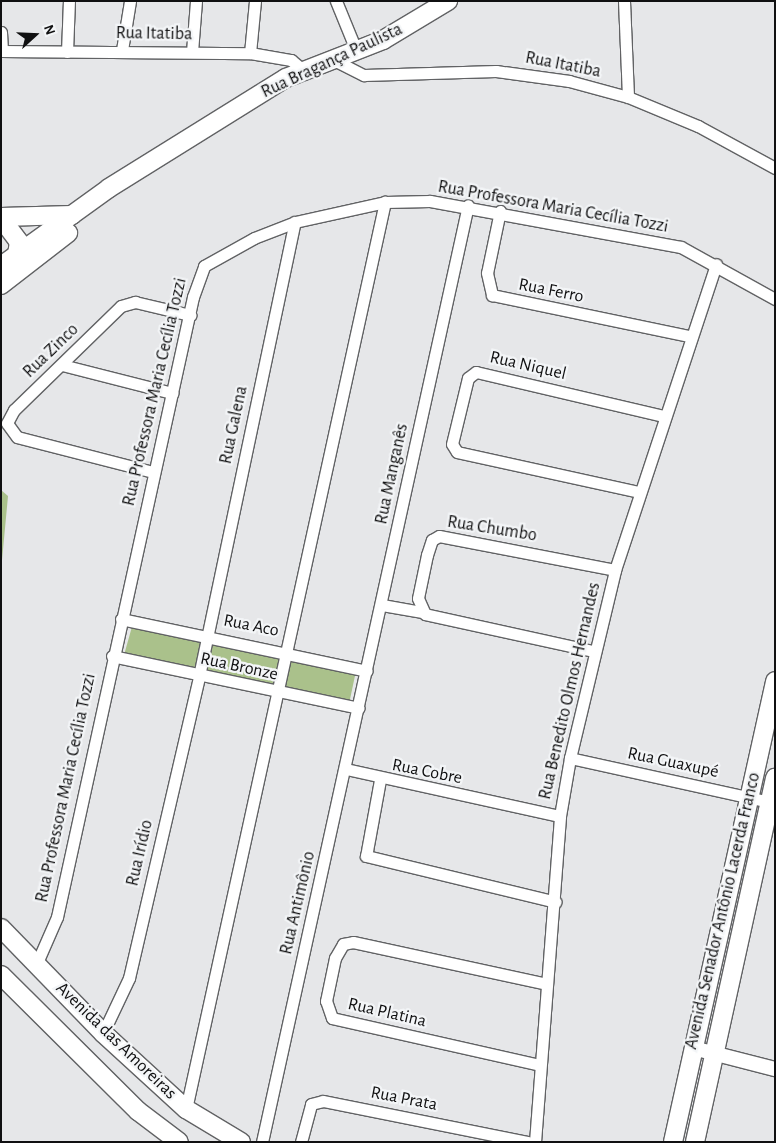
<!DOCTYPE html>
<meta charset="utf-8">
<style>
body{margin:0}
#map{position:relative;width:776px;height:1143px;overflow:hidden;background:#e6e7e9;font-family:"Alegreya Sans",sans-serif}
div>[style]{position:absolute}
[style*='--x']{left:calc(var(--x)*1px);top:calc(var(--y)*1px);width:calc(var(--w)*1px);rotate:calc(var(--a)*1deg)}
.green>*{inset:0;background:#aac18b}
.roads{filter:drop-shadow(1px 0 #616264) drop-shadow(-1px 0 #616264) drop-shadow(0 1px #616264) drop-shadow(0 -1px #616264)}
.minor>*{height:11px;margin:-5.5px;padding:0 5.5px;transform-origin:5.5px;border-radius:5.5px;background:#fff}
.tertiary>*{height:14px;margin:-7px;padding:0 7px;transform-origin:7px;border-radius:7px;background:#fff}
.primary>*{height:18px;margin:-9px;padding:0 9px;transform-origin:9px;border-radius:9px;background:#fff}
span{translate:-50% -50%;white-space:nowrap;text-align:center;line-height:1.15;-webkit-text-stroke:4.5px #f3f5f7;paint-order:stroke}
.street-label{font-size:18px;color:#101011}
.frame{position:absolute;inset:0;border:2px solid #101011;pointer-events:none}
.north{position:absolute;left:10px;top:10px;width:50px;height:50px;-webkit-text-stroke:4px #f3f5f7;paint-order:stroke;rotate:70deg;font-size:14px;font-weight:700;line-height:20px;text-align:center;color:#101011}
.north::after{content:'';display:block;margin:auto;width:18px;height:22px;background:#101011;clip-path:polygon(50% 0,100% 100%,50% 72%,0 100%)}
</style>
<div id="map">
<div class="green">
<div style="clip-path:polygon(1px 490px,8px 496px,1px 571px)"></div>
<div style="clip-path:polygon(133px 623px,356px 671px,349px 704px,124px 655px)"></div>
</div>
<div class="roads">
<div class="minor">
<div style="--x:336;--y:1;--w:53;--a:67.8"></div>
<div style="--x:624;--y:1;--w:96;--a:87.6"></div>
<div style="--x:1;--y:32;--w:19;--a:87"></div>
<div style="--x:122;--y:50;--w:50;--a:-80.7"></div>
<div style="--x:1;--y:51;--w:249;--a:0.5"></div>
<div style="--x:250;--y:53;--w:42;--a:9.7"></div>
<div style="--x:291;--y:60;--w:16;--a:40"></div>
<div style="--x:67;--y:52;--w:51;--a:-87.8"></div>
<div style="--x:192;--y:52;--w:51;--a:-85.5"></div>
<div style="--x:250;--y:53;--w:52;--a:-84.5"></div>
<div style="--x:332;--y:59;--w:36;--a:27"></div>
<div style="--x:364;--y:75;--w:132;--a:-1.7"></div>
<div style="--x:496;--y:71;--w:74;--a:7.8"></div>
<div style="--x:569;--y:81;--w:61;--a:15.2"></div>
<div style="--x:628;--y:97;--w:76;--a:22.5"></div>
<div style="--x:698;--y:126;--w:88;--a:28.6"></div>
<div style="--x:500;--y:211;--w:63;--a:101.8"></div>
<div style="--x:487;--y:273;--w:23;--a:77"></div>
<div style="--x:492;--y:295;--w:201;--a:11.8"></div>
<div style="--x:62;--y:365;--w:114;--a:14.3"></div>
<div style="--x:153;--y:472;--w:140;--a:-165.6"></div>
<div style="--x:17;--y:437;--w:17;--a:-126"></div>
<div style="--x:7;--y:423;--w:15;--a:-62"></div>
<div style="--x:14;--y:410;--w:149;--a:-44.2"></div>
<div style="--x:121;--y:306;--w:15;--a:-16"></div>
<div style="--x:135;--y:302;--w:57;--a:13.3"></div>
<div style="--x:639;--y:492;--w:186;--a:-167.6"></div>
<div style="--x:457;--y:452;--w:9;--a:-122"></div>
<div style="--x:452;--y:444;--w:68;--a:-76.4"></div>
<div style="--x:468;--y:378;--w:10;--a:-37"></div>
<div style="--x:476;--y:372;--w:192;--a:13.2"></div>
<div style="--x:382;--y:605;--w:41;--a:9.9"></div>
<div style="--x:121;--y:619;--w:251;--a:11.9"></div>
<div style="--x:593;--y:651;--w:172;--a:-167.6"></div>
<div style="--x:425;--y:614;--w:17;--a:-114"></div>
<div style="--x:418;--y:598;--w:44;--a:-78.2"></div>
<div style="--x:427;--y:555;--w:16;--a:-72"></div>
<div style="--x:432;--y:540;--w:8;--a:-30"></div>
<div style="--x:439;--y:536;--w:179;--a:10.9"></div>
<div style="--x:112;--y:656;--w:252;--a:11.9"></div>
<div style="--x:570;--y:758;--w:205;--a:12.4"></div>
<div style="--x:346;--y:769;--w:219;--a:12.4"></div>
<div style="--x:380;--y:780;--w:77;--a:100.4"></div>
<div style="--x:366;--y:856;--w:195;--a:13.6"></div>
<div style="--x:36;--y:965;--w:52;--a:-66.4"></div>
<div style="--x:57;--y:917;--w:635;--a:-77.63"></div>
<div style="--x:193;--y:297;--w:33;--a:-70"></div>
<div style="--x:204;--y:266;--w:57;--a:-29.2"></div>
<div style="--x:254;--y:238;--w:44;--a:-21.3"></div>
<div style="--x:295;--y:222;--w:92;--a:-12.5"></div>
<div style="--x:385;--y:202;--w:45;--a:-1.3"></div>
<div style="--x:430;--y:201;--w:255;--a:10.4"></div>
<div style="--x:681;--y:247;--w:107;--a:29"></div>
<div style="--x:103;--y:1033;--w:61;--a:-64.7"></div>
<div style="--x:129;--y:978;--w:310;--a:-76.9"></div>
<div style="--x:199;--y:676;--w:464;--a:-78.1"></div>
<div style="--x:540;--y:1065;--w:213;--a:-167.3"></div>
<div style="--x:332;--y:1018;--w:18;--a:-109"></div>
<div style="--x:326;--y:1001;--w:44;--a:-78.2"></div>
<div style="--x:335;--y:958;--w:16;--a:-60"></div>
<div style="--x:343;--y:944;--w:10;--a:-11"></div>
<div style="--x:353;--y:942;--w:198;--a:12.2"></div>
<div style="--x:186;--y:1109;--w:929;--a:-77.63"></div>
<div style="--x:262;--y:1142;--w:959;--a:-77.6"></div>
<div style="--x:301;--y:1142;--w:39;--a:-75"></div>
<div style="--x:311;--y:1104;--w:12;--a:-14"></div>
<div style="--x:323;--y:1101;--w:209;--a:11.3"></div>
<div style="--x:535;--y:1142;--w:327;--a:-85.6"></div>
<div style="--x:560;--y:816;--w:59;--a:-80.2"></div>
<div style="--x:570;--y:758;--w:193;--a:-76.5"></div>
<div style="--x:615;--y:570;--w:322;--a:-71.7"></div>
</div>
<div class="tertiary">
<div style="--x:693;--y:1048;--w:85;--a:14.4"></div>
</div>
<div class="primary">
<div style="--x:1;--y:217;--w:71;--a:-1.6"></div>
<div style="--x:1;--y:218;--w:30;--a:53"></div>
<div style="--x:19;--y:242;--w:20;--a:99"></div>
<div style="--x:1;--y:266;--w:133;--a:-35.8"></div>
<div style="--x:109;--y:188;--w:208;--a:-31.9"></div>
<div style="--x:286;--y:78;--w:104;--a:-21.4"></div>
<div style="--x:383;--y:40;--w:76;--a:-31"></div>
<div style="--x:1;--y:285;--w:85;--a:-37.8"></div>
<div style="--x:1;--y:928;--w:146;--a:45.8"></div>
<div style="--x:103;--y:1033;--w:113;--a:42.5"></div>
<div style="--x:186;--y:1109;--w:64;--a:31"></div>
<div style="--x:1;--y:975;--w:193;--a:44.8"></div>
<div style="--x:138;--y:1111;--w:51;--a:37.1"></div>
<div style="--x:673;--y:1142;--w:472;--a:-77.5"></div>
<div style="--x:695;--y:1142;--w:373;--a:-77.6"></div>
</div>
</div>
<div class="street-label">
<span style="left:154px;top:34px;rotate:1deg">Rua Itatiba</span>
<span style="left:332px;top:61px;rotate:-25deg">Rua Bragança Paulista</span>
<span style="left:563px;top:65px;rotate:11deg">Rua Itatiba</span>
<span style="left:553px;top:207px;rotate:10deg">Rua Professora Maria Cecília Tozzi</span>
<span style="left:551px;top:291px;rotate:11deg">Rua Ferro</span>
<span style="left:51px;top:351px;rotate:-44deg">Rua Zinco</span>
<span style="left:528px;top:366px;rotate:13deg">Rua Niquel</span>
<span style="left:155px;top:392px;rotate:-77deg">Rua Professora Maria Cecília Tozzi</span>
<span style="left:234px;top:425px;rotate:-78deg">Rua Galena</span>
<span style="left:392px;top:474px;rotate:-78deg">Rua Manganês</span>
<span style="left:492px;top:529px;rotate:9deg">Rua Chumbo</span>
<span style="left:251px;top:626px;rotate:11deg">Rua Aco</span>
<span style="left:239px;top:667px;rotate:12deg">Rua Bronze</span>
<span style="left:570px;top:691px;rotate:-77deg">Rua Benedito Olmos Hernandes</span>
<span style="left:673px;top:763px;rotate:12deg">Rua Guaxupé</span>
<span style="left:427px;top:772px;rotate:11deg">Rua Cobre</span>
<span style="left:66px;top:788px;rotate:-78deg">Rua Professora Maria Cecília Tozzi</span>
<span style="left:140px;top:853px;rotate:-77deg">Rua Irídio</span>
<span style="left:298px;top:903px;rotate:-77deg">Rua Antimônio</span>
<span style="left:723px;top:911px;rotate:-77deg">Avenida Senador Antônio Lacerda Franco</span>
<span style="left:387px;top:1013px;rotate:13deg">Rua Platina</span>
<span style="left:116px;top:1041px;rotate:44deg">Avenida das Amoreiras</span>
<span style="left:404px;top:1099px;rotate:11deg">Rua Prata</span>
</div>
<div class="frame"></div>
<div class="north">N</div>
</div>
